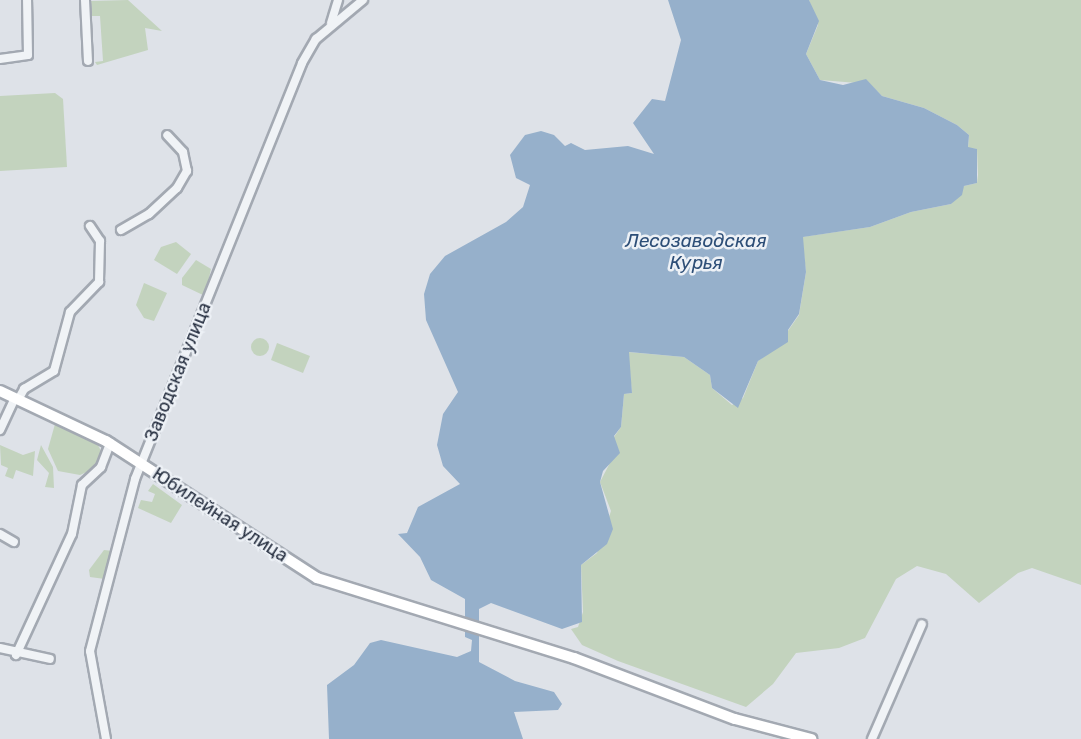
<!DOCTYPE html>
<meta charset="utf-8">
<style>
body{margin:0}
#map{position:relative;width:1081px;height:739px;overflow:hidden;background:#dee2e8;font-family:Rubik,sans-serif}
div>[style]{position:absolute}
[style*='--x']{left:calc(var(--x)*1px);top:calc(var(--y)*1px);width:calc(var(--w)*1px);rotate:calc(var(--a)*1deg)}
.green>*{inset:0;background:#c3d3be}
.round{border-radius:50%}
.water>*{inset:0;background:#96b0cb}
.roads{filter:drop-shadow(2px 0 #a3a9b2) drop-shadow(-2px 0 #a3a9b2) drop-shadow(0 2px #a3a9b2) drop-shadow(0 -2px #a3a9b2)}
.minor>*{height:8px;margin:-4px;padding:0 4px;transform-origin:4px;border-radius:4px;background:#f0f3f6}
.major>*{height:10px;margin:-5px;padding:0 5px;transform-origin:5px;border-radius:5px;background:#fff}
span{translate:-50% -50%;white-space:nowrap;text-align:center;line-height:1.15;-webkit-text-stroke:5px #edf1f6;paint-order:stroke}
.street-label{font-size:18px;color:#262f40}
.water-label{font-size:19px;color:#2d4e77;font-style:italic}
</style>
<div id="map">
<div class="green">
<div style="clip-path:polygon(128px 0,162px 31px,145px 28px,148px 50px,97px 65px,95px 62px,103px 61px,100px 16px,92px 16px,91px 1px)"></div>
<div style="clip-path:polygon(809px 0,1081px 0,1081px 585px,1032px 568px,1018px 573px,979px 603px,946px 574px,917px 566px,896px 579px,865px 638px,839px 648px,796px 653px,773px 684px,746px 707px,618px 661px,582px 645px,571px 629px,578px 627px,583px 612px,581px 565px,597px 553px,611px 511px,600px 482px,612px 459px,614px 437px,621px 427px,624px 394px,632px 393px,628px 352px,684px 357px,710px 375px,712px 388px,732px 405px,743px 398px,758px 361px,776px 348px,799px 315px,806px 272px,802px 237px,870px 227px,911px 212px,951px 204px,964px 186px,977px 183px,978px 175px,977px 149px,968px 148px,969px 135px,957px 125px,924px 108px,882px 96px,870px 84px,820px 80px,806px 54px,818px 25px)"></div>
<div style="clip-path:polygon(55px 93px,63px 99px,67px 167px,0 171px,0 96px)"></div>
<div style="clip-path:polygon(176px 242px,191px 254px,177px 274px,154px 260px,161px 247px)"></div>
<div style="clip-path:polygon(196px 260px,211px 269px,205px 296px,182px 285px,182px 278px)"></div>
<div style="clip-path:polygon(144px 283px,167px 293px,154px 321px,144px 318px,136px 305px)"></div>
<div class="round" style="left:251px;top:338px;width:18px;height:18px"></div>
<div style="clip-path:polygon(277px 343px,310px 356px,303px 373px,271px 360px)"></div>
<div style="clip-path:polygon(55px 424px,97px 443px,102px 453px,98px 467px,80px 475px,58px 471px,48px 449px)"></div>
<div style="clip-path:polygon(0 445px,23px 455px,35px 451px,33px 476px,16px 470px,13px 479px,5px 476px,8px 468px,1px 465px)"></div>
<div style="clip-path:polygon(41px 445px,53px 467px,54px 488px,45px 487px,49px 473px,37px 460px)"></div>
<div style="clip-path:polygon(153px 484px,182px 505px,171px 523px,138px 508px,141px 500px,152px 502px,155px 494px,148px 491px)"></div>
<div style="clip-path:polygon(104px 550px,113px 551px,105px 579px,90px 577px,89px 570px)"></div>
</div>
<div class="water">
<div style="clip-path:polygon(668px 0,809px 0,819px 21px,806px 54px,820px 80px,843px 85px,866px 79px,882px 96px,924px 108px,957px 125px,969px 135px,968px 147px,977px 149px,977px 183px,964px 186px,962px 195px,951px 204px,911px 212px,870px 227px,803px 237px,806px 272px,799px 314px,788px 330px,788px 342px,758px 361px,738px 408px,712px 388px,710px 375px,684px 357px,629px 352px,632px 393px,624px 394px,621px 427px,614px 436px,620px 453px,603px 471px,600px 482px,613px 529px,607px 544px,581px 565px,582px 622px,562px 629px,491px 603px,479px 609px,479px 662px,515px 681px,554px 692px,562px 704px,558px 710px,514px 712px,523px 739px,329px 739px,327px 685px,354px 665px,370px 643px,381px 640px,457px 657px,471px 651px,472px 640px,465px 637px,465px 599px,431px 580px,420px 557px,398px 534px,407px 533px,418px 507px,460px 484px,443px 466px,437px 445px,443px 414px,458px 392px,426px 320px,424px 294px,430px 274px,445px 256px,506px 222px,523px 207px,530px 185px,516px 178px,510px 155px,525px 135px,541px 131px,554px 135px,565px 146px,571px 143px,585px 150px,628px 146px,654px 154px,633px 123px,652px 99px,665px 101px,681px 40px)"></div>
</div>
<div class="roads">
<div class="minor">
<div style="--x:85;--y:0;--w:61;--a:87.2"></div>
<div style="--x:331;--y:23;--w:24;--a:-73"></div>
<div style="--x:0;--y:59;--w:28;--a:-8"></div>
<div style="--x:28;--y:55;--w:55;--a:-91"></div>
<div style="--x:121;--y:230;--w:32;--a:-30"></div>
<div style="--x:149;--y:214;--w:38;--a:-43"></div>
<div style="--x:177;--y:188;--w:20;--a:-60"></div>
<div style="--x:187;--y:171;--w:19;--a:-102"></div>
<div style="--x:183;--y:152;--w:23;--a:-133"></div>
<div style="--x:18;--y:400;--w:13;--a:-61"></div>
<div style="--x:24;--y:389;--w:35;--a:-31"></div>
<div style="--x:54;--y:371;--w:61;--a:-74.8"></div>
<div style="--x:70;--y:312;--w:42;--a:-46"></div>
<div style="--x:99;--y:282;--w:41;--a:-88.6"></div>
<div style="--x:100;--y:241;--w:18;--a:-124"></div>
<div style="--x:0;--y:430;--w:35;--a:-65"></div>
<div style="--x:0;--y:534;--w:16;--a:30"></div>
<div style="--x:0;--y:648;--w:51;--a:12.4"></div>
<div style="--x:16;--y:655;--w:133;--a:-65.2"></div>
<div style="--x:72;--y:534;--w:50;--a:-78.5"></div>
<div style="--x:82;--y:485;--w:26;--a:-43"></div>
<div style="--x:101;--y:467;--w:26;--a:-69"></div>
<div style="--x:106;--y:739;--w:89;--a:-100.3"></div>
<div style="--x:90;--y:651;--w:178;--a:-75.3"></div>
<div style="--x:135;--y:479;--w:448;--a:-68.1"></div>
<div style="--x:302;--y:63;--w:28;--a:-60"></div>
<div style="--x:316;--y:39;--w:61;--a:-39.7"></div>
<div style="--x:872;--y:739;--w:125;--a:-66.5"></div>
</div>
<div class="major">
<div style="--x:0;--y:391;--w:117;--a:25.3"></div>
<div style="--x:106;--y:441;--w:252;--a:33"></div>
<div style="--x:317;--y:578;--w:269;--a:17.3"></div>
<div style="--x:574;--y:658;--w:172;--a:20.8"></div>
<div style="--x:735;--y:719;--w:79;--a:14.7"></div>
</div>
</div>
<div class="street-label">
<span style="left:178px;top:372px;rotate:-68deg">Заводская улица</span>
<span style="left:220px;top:515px;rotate:33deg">Юбилейная улица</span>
</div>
<div class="water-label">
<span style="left:696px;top:252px">Лесозаводская<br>Курья</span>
</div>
</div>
